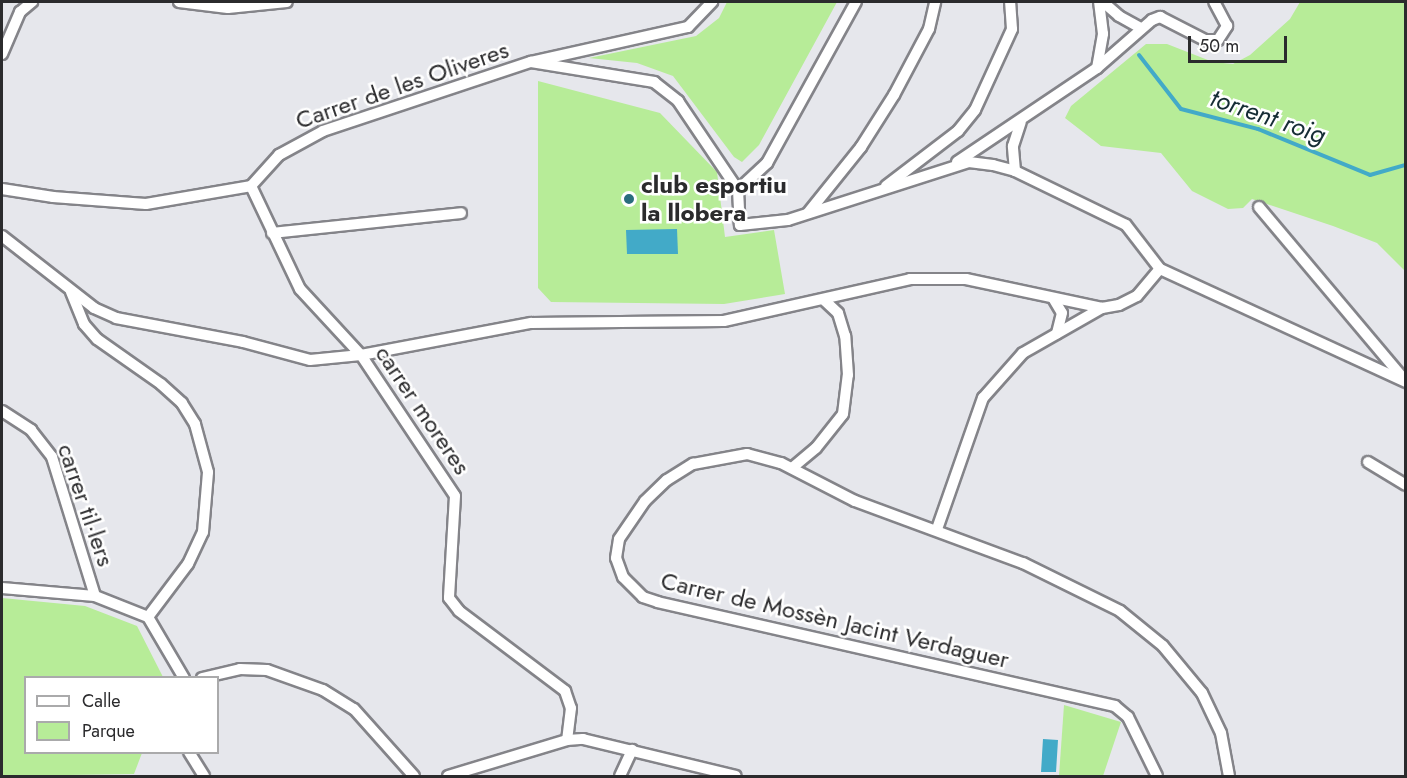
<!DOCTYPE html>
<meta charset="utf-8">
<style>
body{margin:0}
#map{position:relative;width:1407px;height:778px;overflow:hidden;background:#e6e7ec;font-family:Jost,sans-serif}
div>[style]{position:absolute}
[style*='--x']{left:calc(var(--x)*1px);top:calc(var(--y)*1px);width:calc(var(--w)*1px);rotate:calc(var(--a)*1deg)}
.green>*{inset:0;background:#b7ec98}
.water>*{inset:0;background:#42aac8}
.stream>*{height:4px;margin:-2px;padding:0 2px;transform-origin:2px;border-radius:2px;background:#42aac8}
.roads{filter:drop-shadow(2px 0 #848489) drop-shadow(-2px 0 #848489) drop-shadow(0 2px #848489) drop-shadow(0 -2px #848489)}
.minor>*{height:10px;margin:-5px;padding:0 5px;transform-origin:5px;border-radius:5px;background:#fff}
.dots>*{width:16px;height:16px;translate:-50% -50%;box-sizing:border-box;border:3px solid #fff;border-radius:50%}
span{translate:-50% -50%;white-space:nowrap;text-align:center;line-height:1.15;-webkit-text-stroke:5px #fff;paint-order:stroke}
.street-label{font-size:24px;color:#2b2b2d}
.poi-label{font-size:24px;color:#2b2b2d;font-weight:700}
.left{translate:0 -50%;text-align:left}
.water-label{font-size:26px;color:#162d35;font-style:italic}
.frame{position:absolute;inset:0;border:3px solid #2b2b2d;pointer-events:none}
.legend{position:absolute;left:24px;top:676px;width:195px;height:78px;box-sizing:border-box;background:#fff;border:2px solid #aaaaab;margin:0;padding:8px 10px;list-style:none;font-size:18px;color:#2b2b2d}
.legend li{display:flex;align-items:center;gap:12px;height:30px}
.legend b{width:30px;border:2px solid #aaaaab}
.scale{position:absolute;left:1188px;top:36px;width:99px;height:27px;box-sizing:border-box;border:3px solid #2b2b2d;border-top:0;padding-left:8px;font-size:18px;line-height:21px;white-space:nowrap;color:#2b2b2d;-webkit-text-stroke:4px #fff;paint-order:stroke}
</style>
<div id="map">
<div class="green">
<div style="clip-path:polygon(727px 2px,837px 2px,759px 145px,742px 162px,734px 157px,673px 76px,637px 63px,589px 58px,696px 36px,719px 18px)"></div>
<div style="clip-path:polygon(1300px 2px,1405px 2px,1405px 271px,1377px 243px,1333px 226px,1252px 199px,1243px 208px,1228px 209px,1192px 191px,1161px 153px,1101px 146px,1065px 118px,1071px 106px,1146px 44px,1167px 44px,1213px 62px,1233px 64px,1250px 55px,1290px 19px)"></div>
<div style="clip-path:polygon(538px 81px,660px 113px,717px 172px,725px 237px,774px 230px,785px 294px,724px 304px,551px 302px,538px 288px)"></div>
<div style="clip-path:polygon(2px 598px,85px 606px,137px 626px,163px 677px,26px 678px,26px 752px,142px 753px,134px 774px,2px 776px)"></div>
<div style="clip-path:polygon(1064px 705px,1121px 722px,1103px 776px,1059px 776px)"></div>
</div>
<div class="water">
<div style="clip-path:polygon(677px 229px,678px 254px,627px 254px,626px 230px)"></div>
<div style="clip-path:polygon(1043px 739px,1058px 740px,1056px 772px,1041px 772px)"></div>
</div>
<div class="stream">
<div style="--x:1139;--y:55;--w:68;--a:52.1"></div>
<div style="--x:1181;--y:109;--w:80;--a:14.6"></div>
<div style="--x:1258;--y:129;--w:121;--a:22.3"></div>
<div style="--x:1370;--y:175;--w:37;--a:-16"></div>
</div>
<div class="roads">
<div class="minor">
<div style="--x:179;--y:2;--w:49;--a:7"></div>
<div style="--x:228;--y:8;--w:59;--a:-5.8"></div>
<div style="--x:1103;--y:2;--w:21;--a:41"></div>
<div style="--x:1119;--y:16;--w:25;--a:29"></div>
<div style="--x:2;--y:54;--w:46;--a:-66.8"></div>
<div style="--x:20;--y:12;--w:16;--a:-40"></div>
<div style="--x:531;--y:62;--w:125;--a:9.2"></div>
<div style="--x:654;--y:82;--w:31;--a:38"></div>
<div style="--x:678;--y:101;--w:107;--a:56"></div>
<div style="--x:738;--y:190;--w:35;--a:87"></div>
<div style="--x:740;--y:225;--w:48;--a:-5.9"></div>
<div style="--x:788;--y:220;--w:190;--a:-17.8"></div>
<div style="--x:969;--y:162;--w:24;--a:7"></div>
<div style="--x:993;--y:165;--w:23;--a:15"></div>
<div style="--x:1015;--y:171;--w:123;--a:25.9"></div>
<div style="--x:1126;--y:225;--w:56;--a:52.3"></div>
<div style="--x:1097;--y:68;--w:35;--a:-80"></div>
<div style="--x:1103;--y:34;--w:32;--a:-97"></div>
<div style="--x:957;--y:162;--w:169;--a:-33.9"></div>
<div style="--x:1097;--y:68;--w:73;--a:-41.1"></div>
<div style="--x:1152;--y:20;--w:9;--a:-21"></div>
<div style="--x:1160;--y:17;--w:51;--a:27.1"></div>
<div style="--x:1205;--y:40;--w:13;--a:0"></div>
<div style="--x:1218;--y:40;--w:17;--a:-57"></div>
<div style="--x:1227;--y:26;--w:27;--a:-118"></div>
<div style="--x:1015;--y:171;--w:25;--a:-95"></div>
<div style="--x:1013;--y:146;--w:25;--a:-72"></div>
<div style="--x:251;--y:186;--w:114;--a:64.6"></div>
<div style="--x:300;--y:289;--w:90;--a:47.3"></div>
<div style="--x:361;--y:355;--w:169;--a:56.3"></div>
<div style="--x:455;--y:496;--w:102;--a:93.4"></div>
<div style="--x:449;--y:598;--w:16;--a:52"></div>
<div style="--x:459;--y:611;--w:133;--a:37"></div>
<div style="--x:565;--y:691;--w:18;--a:71"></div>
<div style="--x:571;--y:708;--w:32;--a:97"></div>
<div style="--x:886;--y:186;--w:91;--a:-37.4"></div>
<div style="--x:958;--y:131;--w:27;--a:-51"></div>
<div style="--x:975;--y:110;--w:89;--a:-65.4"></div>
<div style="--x:1012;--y:29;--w:27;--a:-94"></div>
<div style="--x:2;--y:189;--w:52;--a:8.9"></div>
<div style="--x:53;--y:197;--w:93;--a:4.3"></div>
<div style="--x:146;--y:204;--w:107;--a:-9.7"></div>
<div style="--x:251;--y:186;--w:42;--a:-47.9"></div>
<div style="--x:279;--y:155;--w:50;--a:-28.6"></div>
<div style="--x:323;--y:131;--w:219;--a:-18.4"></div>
<div style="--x:531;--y:62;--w:161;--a:-12.6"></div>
<div style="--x:688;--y:27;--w:35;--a:-46"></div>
<div style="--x:738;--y:190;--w:40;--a:-43"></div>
<div style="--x:767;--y:163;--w:184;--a:-61.1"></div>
<div style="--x:1259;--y:207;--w:225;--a:49.9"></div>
<div style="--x:808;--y:213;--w:85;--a:-51.2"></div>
<div style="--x:861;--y:147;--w:62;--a:-57.6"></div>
<div style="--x:894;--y:95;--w:75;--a:-62.1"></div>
<div style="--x:929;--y:29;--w:28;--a:-77"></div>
<div style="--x:272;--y:233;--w:190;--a:-6"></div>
<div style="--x:2;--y:236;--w:117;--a:38"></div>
<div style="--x:94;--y:308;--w:24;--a:24"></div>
<div style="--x:116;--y:318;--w:129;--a:10.7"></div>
<div style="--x:243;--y:342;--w:69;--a:15"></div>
<div style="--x:310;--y:360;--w:51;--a:-5.6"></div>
<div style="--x:361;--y:355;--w:173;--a:-10.7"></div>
<div style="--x:531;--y:323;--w:193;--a:-0.6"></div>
<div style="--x:724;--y:321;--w:191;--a:-12.7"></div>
<div style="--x:910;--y:279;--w:56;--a:0"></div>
<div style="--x:966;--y:279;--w:139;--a:12"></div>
<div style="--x:1102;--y:308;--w:17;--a:-10"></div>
<div style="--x:1119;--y:305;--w:20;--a:-27"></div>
<div style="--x:1137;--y:296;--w:35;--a:-50"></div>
<div style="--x:1160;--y:269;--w:271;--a:24.7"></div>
<div style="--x:1053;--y:298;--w:17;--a:59"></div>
<div style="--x:1062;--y:313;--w:21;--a:104"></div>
<div style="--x:2;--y:411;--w:35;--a:33"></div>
<div style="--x:31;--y:430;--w:34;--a:52"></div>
<div style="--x:52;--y:457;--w:145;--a:72.8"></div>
<div style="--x:1368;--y:462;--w:44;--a:31.2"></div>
<div style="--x:792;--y:468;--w:31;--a:-40"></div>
<div style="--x:816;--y:448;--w:43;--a:-51.5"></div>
<div style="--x:843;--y:414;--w:39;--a:-83"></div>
<div style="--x:848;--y:375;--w:39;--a:-94"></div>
<div style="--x:845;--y:336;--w:24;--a:-107"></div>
<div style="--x:838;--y:313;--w:18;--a:-137"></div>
<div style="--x:937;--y:529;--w:139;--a:-70.7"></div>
<div style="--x:983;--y:398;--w:60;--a:-48.4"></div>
<div style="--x:1023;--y:353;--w:91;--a:-29.7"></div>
<div style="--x:2;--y:588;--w:93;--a:4.9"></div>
<div style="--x:95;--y:596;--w:57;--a:21.6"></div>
<div style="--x:148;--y:617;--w:66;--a:-53"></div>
<div style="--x:188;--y:564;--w:35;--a:-65"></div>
<div style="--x:203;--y:532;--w:60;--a:-85.2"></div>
<div style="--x:208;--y:472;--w:50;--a:-105.2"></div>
<div style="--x:195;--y:424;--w:25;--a:-122"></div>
<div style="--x:182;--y:403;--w:28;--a:-138"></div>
<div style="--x:161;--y:384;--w:78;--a:-144.9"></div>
<div style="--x:97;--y:339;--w:20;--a:-131"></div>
<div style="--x:84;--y:324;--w:35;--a:-112"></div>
<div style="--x:148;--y:617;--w:71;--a:59.5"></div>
<div style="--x:202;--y:678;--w:39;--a:-13"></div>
<div style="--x:240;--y:669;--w:27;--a:2"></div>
<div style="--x:267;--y:670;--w:59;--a:19.7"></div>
<div style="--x:323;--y:690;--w:36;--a:32"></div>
<div style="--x:354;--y:709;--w:90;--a:48.2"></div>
<div style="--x:189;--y:752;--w:28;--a:58"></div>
<div style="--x:448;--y:776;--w:124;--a:-16.8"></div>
<div style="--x:567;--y:740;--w:16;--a:-4"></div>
<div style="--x:583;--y:739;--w:157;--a:13.6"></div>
<div style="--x:620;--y:776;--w:29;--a:-65"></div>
<div style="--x:1157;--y:776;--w:66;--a:-116.2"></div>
<div style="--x:1128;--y:717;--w:17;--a:-140"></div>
<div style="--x:1115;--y:706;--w:469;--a:-167.2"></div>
<div style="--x:658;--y:602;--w:16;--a:-162"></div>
<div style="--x:643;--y:597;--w:28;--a:-135"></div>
<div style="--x:623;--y:577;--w:20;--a:-110"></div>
<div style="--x:616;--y:558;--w:19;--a:-81"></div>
<div style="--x:619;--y:539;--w:46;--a:-55.6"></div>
<div style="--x:645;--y:501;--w:30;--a:-44"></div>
<div style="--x:667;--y:480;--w:31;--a:-32"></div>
<div style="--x:693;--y:464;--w:55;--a:-10.5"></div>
<div style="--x:747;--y:454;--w:35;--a:15"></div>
<div style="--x:781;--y:463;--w:83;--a:27.2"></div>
<div style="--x:855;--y:501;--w:179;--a:20.3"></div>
<div style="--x:1023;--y:563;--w:108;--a:26.3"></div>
<div style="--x:1120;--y:611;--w:55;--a:39.1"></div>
<div style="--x:1163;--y:646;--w:61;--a:50.3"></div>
<div style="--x:1202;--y:693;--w:44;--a:64.6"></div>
<div style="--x:1221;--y:733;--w:44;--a:79.5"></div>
</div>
</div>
<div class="dots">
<div style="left:629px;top:199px;background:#296d7d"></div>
</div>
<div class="street-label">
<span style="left:402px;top:85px;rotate:-19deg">Carrer de les Oliveres</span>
<span style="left:423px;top:410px;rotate:56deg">carrer moreres</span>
<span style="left:86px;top:505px;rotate:71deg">carrer til·lers</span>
<span style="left:835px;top:620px;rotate:13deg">Carrer de Mossèn Jacint Verdaguer</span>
</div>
<div class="poi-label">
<span class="left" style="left:641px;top:199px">club esportiu<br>la llobera</span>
</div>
<div class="water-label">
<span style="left:1268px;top:117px;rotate:19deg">torrent roig</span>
</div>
<div class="frame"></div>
<ul class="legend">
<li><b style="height:8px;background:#fff"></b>Calle</li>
<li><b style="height:16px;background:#b7ec98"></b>Parque</li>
</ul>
<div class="scale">50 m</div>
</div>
